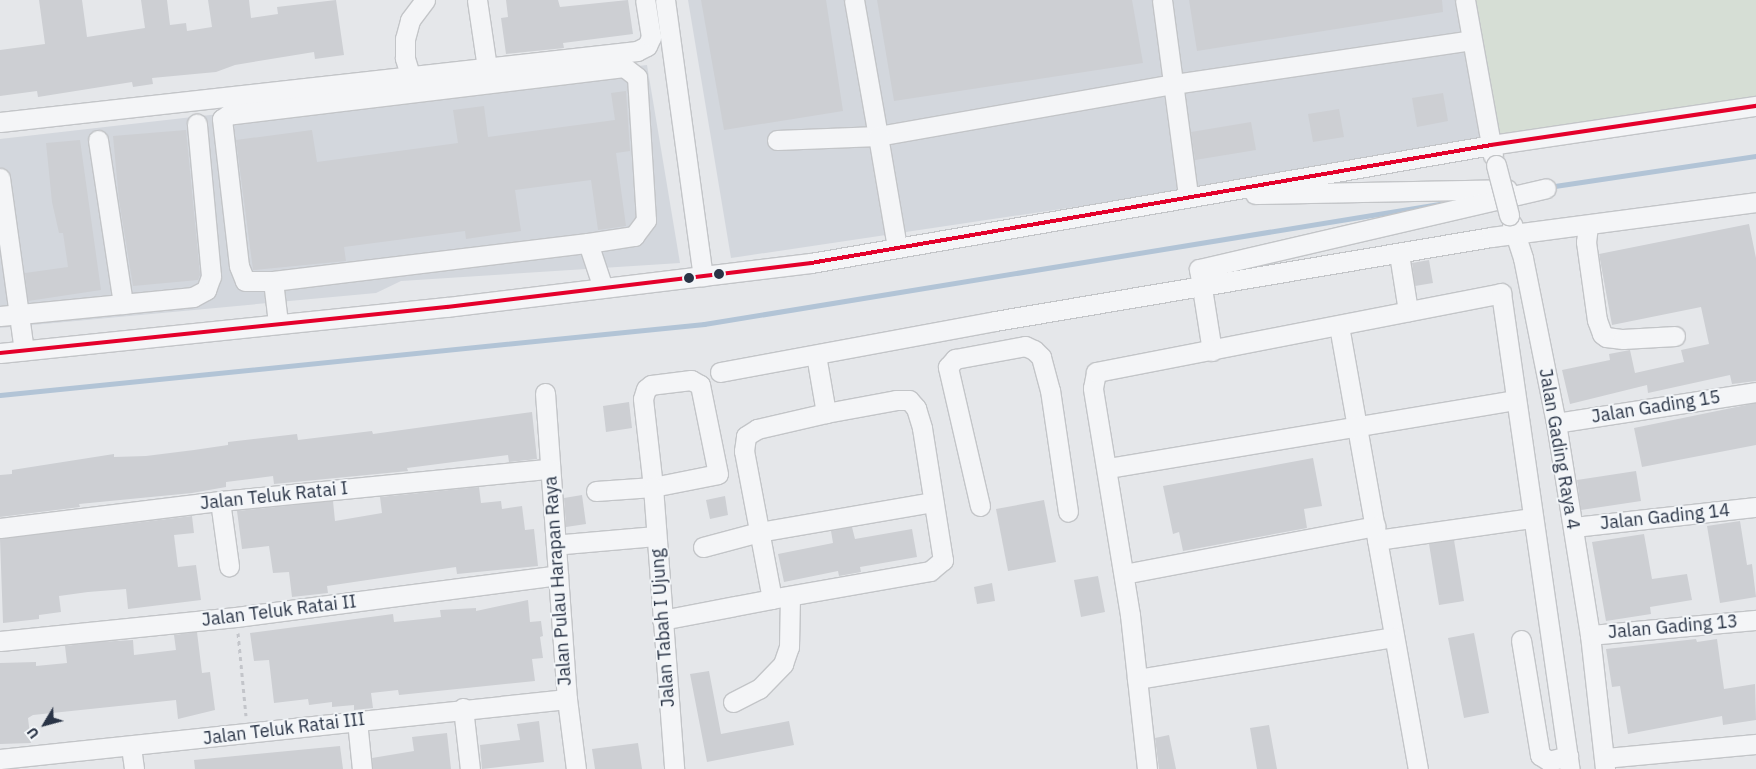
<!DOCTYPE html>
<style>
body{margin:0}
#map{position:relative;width:1756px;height:769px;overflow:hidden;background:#e5e7ea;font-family:"IBM Plex Sans",sans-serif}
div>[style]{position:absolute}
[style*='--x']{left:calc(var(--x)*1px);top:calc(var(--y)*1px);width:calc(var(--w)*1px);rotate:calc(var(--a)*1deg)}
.built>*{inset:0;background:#d3d7dd}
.green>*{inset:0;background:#d6ded5}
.stream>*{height:5px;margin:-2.5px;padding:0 2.5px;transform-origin:2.5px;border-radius:2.5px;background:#b2c4d6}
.building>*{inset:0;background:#cdcfd3}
.path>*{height:3px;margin-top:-1.5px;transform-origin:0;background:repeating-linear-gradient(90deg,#c3c5ca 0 4px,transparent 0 8px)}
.roads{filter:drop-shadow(1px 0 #c3c5c8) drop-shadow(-1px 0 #c3c5c8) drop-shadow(0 1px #c3c5c8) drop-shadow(0 -1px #c3c5c8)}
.minor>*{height:19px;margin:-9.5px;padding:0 9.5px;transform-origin:9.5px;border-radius:9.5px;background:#f4f5f7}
.bridges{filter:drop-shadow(1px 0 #c3c5c8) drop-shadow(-1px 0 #c3c5c8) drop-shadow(0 1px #c3c5c8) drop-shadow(0 -1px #c3c5c8)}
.minor-bridge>*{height:19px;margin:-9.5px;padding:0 9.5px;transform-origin:9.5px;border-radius:9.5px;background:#f4f5f7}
.bus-1>*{height:4px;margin:-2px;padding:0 2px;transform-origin:2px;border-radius:2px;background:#e4002b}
.dots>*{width:14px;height:14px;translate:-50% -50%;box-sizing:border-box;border:2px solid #f3f6f9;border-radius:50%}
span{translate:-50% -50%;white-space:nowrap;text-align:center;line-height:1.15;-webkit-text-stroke:4px #f3f6f9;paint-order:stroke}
.street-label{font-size:18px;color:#2a3446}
.north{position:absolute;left:20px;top:699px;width:50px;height:50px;-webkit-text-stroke:4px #f3f6f9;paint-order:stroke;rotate:233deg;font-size:14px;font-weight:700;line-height:20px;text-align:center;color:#2a3446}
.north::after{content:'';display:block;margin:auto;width:18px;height:22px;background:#2a3446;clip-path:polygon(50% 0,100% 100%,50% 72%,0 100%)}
</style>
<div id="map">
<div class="built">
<div style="clip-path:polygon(688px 0,1465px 0,1491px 145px,731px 258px)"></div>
<div style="clip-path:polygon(647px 65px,680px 263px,401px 281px,376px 293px,0 328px,0 139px)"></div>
</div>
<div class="green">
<div style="clip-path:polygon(1465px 0,1756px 0,1756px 105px,1491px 145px)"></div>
</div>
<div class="stream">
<div style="--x:1548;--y:187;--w:210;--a:-8.5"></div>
<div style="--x:0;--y:395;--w:708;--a:-5.76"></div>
<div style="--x:704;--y:324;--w:745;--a:-9.27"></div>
</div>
<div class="building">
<div style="clip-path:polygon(39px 0,82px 0,87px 37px,145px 28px,141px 0,167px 0,170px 25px,186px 23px,187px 31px,212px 27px,208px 0,249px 0,251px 18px,278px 14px,277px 7px,336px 0,344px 55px,315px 59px,314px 52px,235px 65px,216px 72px,152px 78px,153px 84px,133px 87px,132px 82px,38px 97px,37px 91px,0 96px,0 50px,45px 44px)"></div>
<div style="clip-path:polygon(506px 0,558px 0,560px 7px,628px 0,633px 34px,563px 43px,564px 48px,506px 54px,501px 18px,508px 17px)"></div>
<div style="clip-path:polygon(701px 0,826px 0,843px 111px,724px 130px)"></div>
<div style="clip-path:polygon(877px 0,1132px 0,1143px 63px,894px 101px)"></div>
<div style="clip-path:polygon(1189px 0,1442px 0,1443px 12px,1197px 51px)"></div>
<div style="clip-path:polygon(626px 91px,630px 151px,616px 153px,626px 226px,598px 230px,591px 180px,515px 190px,521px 231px,466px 239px,465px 231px,344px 247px,346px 261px,253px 270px,236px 140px,312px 130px,317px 162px,458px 143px,453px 110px,484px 106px,488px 137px,615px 120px,611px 93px)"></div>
<div style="clip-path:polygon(1443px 93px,1448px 121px,1417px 127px,1412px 98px)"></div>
<div style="clip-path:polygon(1339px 109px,1344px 137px,1313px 142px,1308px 114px)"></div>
<div style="clip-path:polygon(1251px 122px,1256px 150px,1195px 160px,1191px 132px)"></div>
<div style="clip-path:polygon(186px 130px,200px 275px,198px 280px,133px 286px,119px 200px,113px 136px)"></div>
<div style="clip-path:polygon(80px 140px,101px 290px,28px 301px,25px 273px,68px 267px,63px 233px,59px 233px,52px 202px,46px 143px)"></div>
<div style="clip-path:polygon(1749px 224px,1756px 258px,1756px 381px,1732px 384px,1730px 375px,1648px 393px,1647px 385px,1570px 404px,1562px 370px,1610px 360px,1609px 354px,1630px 350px,1635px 373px,1684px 362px,1681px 350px,1709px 344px,1701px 307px,1612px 325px,1599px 254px)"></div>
<div style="clip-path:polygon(1429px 260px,1433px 283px,1415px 286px,1412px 263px)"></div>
<div style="clip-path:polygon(629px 402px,632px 428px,606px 432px,603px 406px)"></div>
<div style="clip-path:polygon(1756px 403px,1756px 445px,1642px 467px,1634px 428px)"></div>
<div style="clip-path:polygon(532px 412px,537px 459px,509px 462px,508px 455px,407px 468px,408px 471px,274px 484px,273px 476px,226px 482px,226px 487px,192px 493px,79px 504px,80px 507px,0 517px,0 475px,12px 474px,12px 470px,114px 454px,114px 457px,146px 456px,194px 450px,228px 445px,228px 442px,297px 434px,298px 440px,372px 431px,373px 434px)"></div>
<div style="clip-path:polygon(1313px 458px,1322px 506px,1304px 509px,1307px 528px,1183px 551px,1179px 532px,1173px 534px,1163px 486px)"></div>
<div style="clip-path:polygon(1636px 471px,1641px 501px,1581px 510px,1577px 480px)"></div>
<div style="clip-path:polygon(479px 487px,481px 503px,501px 501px,502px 509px,522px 506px,525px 530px,534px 529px,538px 566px,457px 574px,456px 567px,428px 571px,327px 586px,328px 593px,292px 597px,289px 572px,273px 573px,269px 546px,242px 549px,237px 511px,333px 501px,335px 521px,382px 513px,380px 497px)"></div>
<div style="clip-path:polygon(582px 495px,586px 524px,566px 527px,564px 498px)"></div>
<div style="clip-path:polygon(725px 496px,728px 515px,710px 519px,706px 500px)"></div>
<div style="clip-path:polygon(1044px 500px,1056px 562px,1008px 571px,996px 509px)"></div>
<div style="clip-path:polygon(192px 516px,194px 533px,174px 535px,178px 567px,196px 565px,201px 600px,128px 609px,126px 589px,88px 592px,59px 596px,61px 612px,39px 615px,39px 619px,3px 623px,0 539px)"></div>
<div style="clip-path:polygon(1740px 521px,1747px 565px,1752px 564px,1756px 597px,1720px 603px,1707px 526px)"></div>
<div style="clip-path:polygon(852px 527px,855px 539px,912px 529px,917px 557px,860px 567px,861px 572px,839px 576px,838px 571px,784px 582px,778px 554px,833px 543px,831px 531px)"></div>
<div style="clip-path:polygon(1644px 534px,1652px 579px,1687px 574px,1692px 600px,1650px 607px,1651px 614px,1606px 621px,1592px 542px)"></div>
<div style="clip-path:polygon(1454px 540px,1464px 601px,1439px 605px,1429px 544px)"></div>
<div style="clip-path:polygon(1098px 576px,1105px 612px,1081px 617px,1074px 580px)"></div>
<div style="clip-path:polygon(992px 583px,995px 601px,977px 604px,974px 587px)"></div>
<div style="clip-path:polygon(528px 600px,530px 622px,541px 621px,543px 636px,540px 637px,543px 658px,532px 659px,535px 681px,399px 695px,398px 690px,371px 693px,373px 708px,354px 710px,354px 705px,332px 707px,332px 702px,309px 705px,308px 699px,274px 703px,269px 660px,254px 661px,250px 633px,393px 614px,394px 622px,423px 619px,441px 617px,440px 610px,476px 608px,476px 611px)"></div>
<div style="clip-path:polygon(197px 632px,202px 673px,210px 672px,215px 710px,178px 719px,176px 700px,33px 715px,28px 718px,31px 743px,0 744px,0 663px,36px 662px,36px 666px,67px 663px,65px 646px,98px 642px,133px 640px,134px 655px,176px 650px,174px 635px)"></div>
<div style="clip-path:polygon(1474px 633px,1489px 713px,1464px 718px,1448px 638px)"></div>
<div style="clip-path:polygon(1696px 639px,1697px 642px,1717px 639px,1724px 689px,1755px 684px,1756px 720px,1723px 725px,1722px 716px,1628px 734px,1620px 686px,1612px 687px,1606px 649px)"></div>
<div style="clip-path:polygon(709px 671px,721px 734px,789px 721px,794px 745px,707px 762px,690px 674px)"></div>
<div style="clip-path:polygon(539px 721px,544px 762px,482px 769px,480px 745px,520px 740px,517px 724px)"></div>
<div style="clip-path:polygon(1269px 725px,1277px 769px,1257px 769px,1250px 728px)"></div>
<div style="clip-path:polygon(447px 733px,451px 769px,373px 769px,372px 758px,414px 751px,412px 737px)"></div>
<div style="clip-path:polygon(1169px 735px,1176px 769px,1159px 769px,1155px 738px)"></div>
<div style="clip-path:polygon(638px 743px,642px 769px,595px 769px,592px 749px)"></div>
<div style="clip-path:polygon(340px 746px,343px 769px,195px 769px,194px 760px)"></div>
</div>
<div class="path">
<div style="--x:238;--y:633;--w:83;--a:84.5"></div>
</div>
<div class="roads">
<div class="minor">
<div style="--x:477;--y:0;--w:69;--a:81.6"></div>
<div style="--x:665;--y:0;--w:279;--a:82.2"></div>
<div style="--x:854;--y:0;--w:138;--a:80"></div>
<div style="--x:878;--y:136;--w:301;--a:-10"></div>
<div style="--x:1174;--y:84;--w:300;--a:-8.4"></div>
<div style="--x:1162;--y:0;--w:198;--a:82.4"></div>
<div style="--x:1465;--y:0;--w:158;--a:79.8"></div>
<div style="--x:411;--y:78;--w:21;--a:-107"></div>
<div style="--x:405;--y:58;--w:19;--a:-90"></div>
<div style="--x:405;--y:39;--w:20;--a:-75"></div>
<div style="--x:410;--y:20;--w:25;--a:-53"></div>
<div style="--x:0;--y:122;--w:641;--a:-6.36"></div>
<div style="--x:637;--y:51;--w:11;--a:-27"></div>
<div style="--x:647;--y:46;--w:10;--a:-66"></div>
<div style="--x:651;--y:37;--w:37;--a:-99"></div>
<div style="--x:98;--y:140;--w:166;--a:81.3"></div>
<div style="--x:777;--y:140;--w:101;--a:-2.3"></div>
<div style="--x:878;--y:136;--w:113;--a:80.3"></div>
<div style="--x:0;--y:178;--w:174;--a:82.1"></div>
<div style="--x:1255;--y:194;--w:252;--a:-1.1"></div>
<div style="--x:1512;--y:224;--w:36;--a:72"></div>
<div style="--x:1523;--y:258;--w:168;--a:78.7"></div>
<div style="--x:1556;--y:423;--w:215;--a:80.9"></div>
<div style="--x:1590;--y:635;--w:135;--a:83.6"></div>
<div style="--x:1588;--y:226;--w:16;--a:97"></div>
<div style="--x:1586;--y:242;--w:79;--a:82"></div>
<div style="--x:1597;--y:320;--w:15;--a:70"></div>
<div style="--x:1602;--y:334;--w:5;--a:37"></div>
<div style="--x:1606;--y:337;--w:17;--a:7"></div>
<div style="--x:1623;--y:339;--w:52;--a:-3.3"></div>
<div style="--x:588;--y:243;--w:47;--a:-8.7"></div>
<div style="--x:634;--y:236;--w:20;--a:-53"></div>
<div style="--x:646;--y:220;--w:143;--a:-93.6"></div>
<div style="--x:637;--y:77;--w:16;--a:-142"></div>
<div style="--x:624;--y:67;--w:399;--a:173.1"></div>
<div style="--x:228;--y:115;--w:7;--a:146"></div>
<div style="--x:222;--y:119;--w:148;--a:83.4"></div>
<div style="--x:239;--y:266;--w:16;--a:68"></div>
<div style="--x:245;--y:281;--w:28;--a:0"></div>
<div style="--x:273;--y:281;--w:317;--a:-6.9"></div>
<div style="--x:588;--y:243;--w:47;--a:71.6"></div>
<div style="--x:1399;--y:254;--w:58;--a:81"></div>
<div style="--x:273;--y:281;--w:42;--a:83.2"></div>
<div style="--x:0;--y:316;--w:194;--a:-5.6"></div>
<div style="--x:193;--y:297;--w:15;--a:-28"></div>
<div style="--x:206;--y:290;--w:15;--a:-70"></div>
<div style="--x:211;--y:276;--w:153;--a:-95.3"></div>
<div style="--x:1339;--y:326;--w:450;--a:79.9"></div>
<div style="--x:1212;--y:351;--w:83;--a:-99"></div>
<div style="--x:1199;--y:269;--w:356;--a:-13.1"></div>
<div style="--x:0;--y:353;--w:449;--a:-5.9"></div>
<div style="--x:447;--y:307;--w:367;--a:-6.9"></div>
<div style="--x:811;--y:263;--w:690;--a:-9.84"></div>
<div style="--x:1491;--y:145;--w:268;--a:-8.4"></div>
<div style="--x:816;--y:355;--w:59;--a:80.2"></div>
<div style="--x:826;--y:413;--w:71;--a:-10.5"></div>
<div style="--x:896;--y:400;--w:13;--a:0"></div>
<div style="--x:909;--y:400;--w:11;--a:49"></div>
<div style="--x:916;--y:408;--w:21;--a:73"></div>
<div style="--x:922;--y:428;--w:134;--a:81"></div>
<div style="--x:943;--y:560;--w:17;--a:140"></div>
<div style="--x:930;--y:571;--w:160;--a:170"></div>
<div style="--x:772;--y:599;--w:151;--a:-100.7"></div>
<div style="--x:744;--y:451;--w:15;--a:-82"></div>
<div style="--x:746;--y:436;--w:13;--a:-32"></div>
<div style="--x:757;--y:429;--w:71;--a:-13.1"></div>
<div style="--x:720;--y:372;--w:280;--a:-10.5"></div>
<div style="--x:995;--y:321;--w:503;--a:-9.61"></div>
<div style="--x:1491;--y:237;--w:267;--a:-7.5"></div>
<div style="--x:545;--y:393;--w:307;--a:85.9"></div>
<div style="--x:567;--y:699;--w:71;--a:82.7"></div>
<div style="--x:1556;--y:423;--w:202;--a:-8.8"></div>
<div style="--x:1108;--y:468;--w:413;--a:-9.5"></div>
<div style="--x:596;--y:491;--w:57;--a:-4"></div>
<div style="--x:653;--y:487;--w:66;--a:-11.3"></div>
<div style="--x:718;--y:474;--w:91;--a:-101.4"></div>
<div style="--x:700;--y:385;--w:10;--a:-151"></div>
<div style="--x:691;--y:380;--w:40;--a:172.9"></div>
<div style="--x:651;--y:385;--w:6;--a:141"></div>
<div style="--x:646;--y:389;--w:10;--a:107"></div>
<div style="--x:643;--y:399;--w:89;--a:83.5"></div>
<div style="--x:653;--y:487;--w:283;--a:85.7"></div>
<div style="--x:220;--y:501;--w:66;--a:82.1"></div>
<div style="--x:980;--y:506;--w:143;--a:-103"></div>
<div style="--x:948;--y:367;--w:11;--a:-49"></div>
<div style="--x:955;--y:359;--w:71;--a:-10.5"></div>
<div style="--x:1025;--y:346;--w:10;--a:24"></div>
<div style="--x:1034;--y:350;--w:10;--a:45"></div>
<div style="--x:1041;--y:357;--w:34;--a:75"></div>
<div style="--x:1050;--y:390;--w:123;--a:81.6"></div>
<div style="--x:1574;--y:527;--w:183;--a:-6.3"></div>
<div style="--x:0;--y:528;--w:222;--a:-7"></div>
<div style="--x:220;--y:501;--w:331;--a:-5.6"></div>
<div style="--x:1377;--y:540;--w:157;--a:-8.1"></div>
<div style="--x:564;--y:544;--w:92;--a:-5"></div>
<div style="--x:703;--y:547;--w:58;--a:-15"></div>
<div style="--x:759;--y:532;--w:177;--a:-9.8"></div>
<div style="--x:1124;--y:574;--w:256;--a:-10.8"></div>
<div style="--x:662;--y:620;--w:112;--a:-10.8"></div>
<div style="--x:1590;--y:635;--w:167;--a:-5.2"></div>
<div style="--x:1521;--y:640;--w:117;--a:80.6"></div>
<div style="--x:1540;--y:755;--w:11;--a:34"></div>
<div style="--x:1549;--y:761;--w:20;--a:-15"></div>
<div style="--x:0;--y:641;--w:237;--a:-5.8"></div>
<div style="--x:236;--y:617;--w:325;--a:-7.4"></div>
<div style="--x:1137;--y:679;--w:259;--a:-9.3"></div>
<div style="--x:733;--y:702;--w:29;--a:-27"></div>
<div style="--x:759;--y:689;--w:35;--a:-46"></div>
<div style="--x:783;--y:664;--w:18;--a:-71"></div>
<div style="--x:789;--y:647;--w:50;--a:-88.9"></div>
<div style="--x:463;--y:708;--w:61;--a:83.5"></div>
<div style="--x:357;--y:721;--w:48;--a:84.1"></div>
<div style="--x:131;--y:747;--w:22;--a:82"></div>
<div style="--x:1605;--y:758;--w:152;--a:-5.3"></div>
<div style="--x:0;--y:759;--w:570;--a:-6.04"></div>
<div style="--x:1147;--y:769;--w:155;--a:-96.3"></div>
<div style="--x:1130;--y:615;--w:230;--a:-99.3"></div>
<div style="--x:1093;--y:388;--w:16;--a:-79"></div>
<div style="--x:1096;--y:372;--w:413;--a:-11"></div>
<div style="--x:1501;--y:293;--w:481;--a:81.8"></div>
</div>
</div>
<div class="bridges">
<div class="minor-bridge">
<div style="--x:1496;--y:165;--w:52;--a:75.4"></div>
</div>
</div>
<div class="bus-1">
<div style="--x:0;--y:353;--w:449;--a:-5.9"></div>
<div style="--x:447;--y:307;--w:367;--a:-6.9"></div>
<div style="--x:811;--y:263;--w:690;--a:-9.84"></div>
<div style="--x:1491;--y:145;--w:268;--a:-8.4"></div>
</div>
<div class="dots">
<div style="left:719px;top:274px;background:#2a3446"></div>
<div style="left:689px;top:278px;background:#2a3446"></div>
</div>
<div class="street-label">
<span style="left:1656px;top:407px;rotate:-9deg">Jalan Gading 15</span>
<span style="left:1559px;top:449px;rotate:80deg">Jalan Gading Raya 4</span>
<span style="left:274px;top:496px;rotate:-6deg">Jalan Teluk Ratai I</span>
<span style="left:1665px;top:517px;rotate:-6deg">Jalan Gading 14</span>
<span style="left:558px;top:581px;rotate:-94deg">Jalan Pulau Harapan Raya</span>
<span style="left:279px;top:611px;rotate:-7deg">Jalan Teluk Ratai II</span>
<span style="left:1673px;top:627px;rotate:-5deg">Jalan Gading 13</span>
<span style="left:663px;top:628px;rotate:-94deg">Jalan Tabah I Ujung</span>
<span style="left:284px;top:729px;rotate:-7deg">Jalan Teluk Ratai III</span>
</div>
<div class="north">U</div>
</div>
